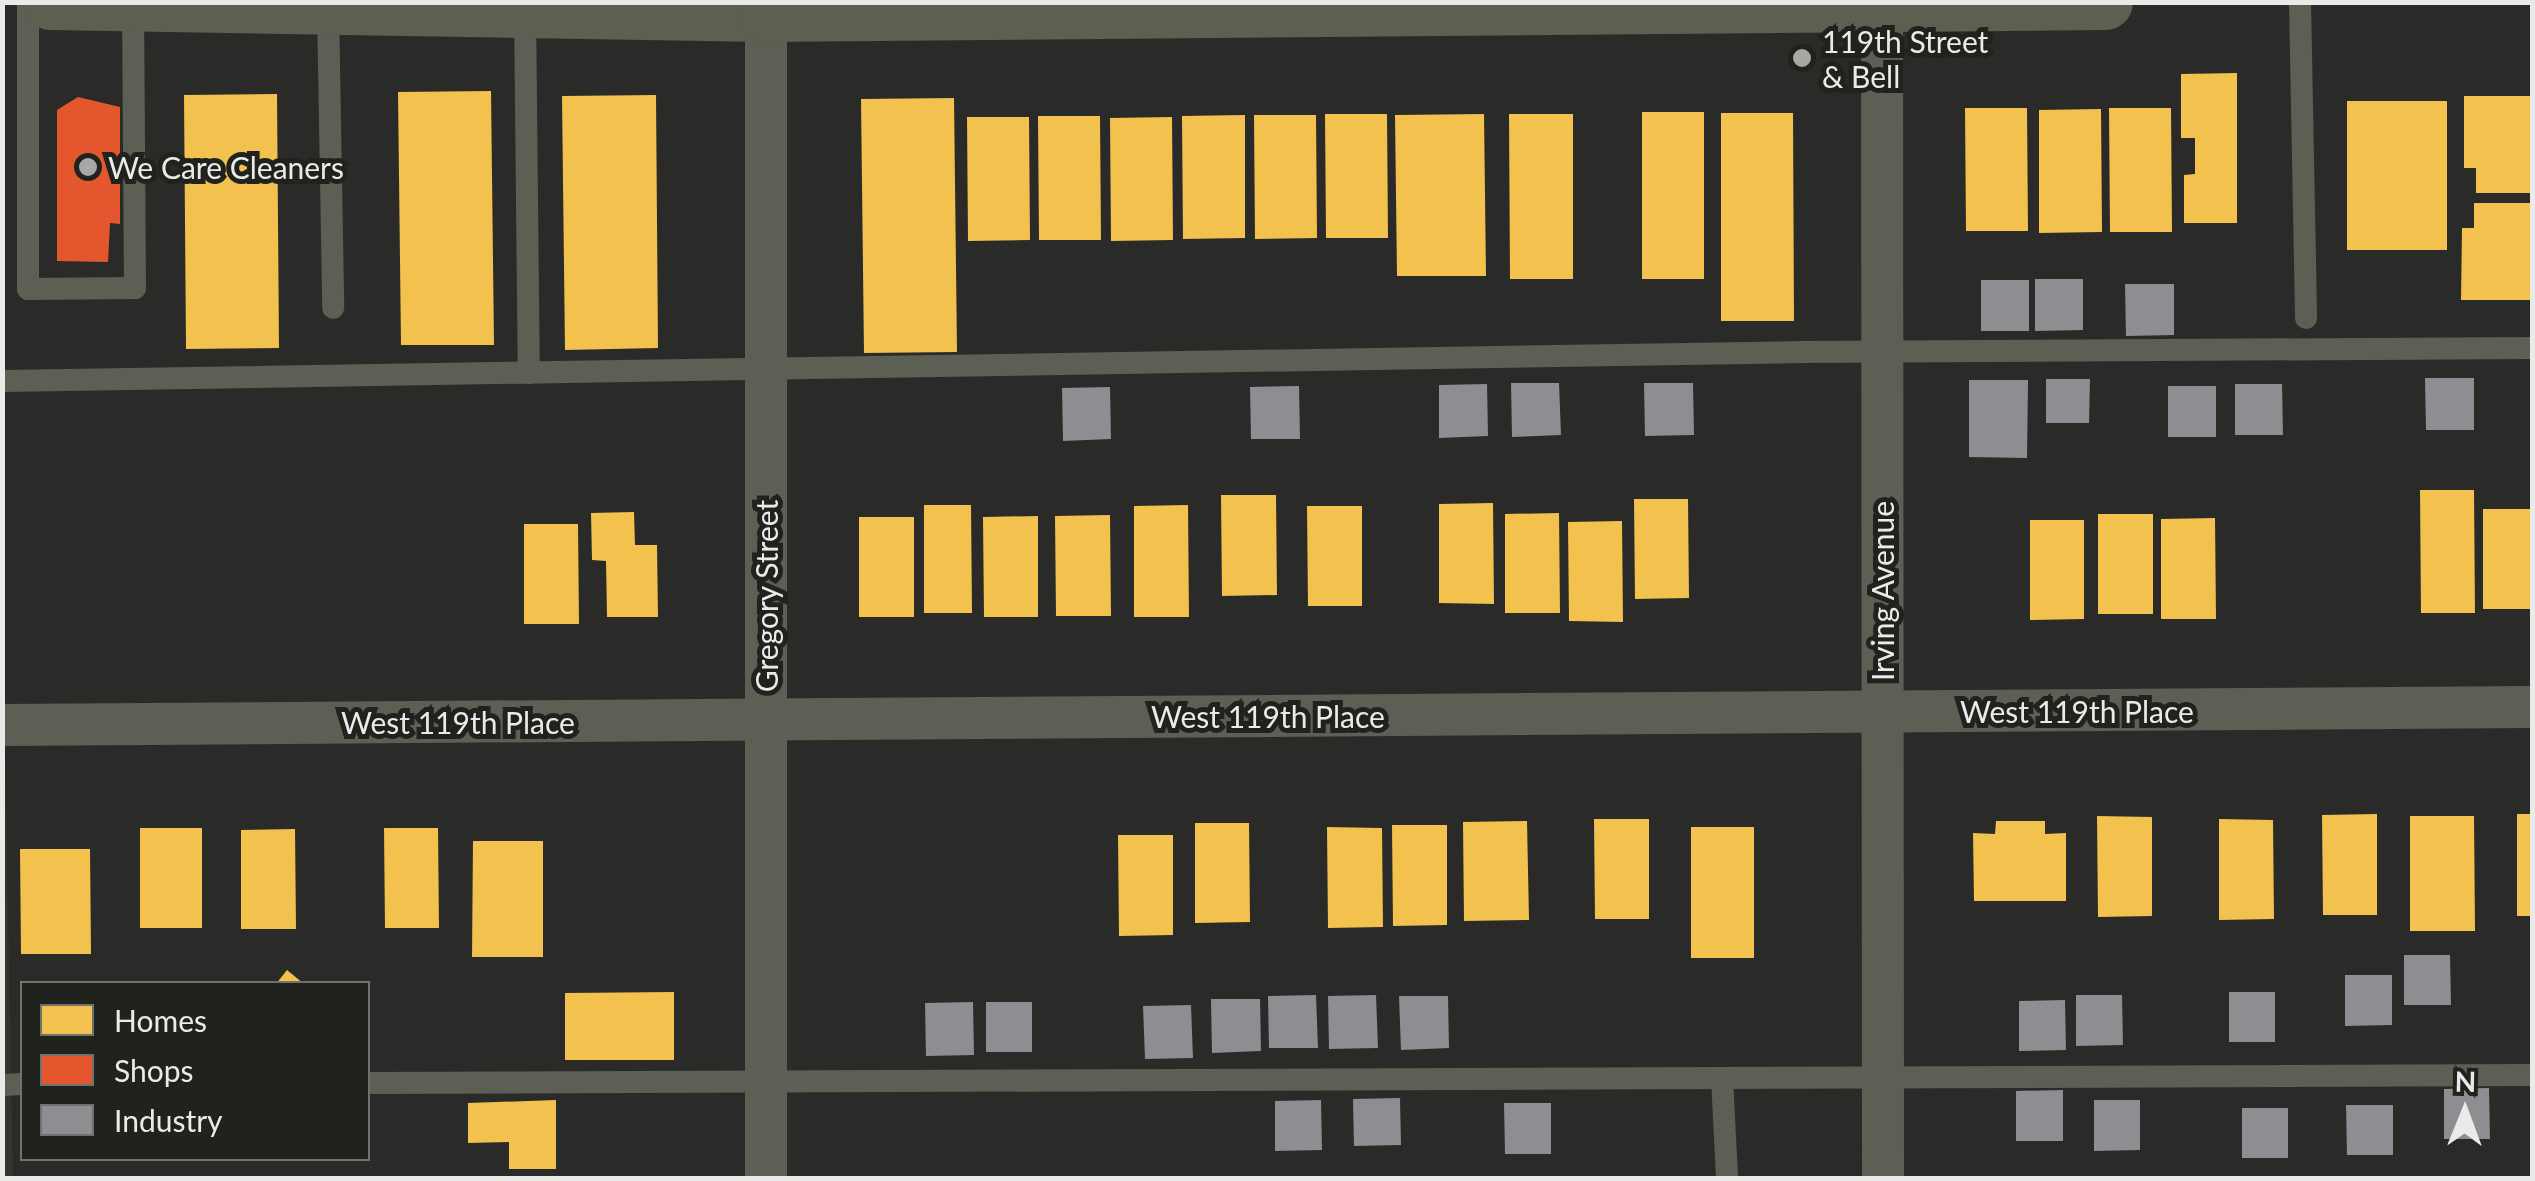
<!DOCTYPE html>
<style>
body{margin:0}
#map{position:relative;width:2535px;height:1181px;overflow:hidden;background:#2a2b29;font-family:Lato,sans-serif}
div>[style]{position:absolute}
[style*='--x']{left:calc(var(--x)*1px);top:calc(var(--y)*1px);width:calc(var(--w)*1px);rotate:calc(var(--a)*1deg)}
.built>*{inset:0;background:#31352c}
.homes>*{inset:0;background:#f2c14e}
.shops>*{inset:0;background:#e4572e}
.industry>*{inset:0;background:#8d8d92}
.lane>*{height:22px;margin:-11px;padding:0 11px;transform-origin:11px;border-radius:11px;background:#5c6054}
.street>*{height:42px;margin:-21px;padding:0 21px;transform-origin:21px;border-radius:21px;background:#5c6054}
.secondary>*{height:55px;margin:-27.5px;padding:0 27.5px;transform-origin:27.5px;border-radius:27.5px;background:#5b6050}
.dots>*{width:28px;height:28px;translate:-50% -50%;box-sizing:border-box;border:5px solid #20221e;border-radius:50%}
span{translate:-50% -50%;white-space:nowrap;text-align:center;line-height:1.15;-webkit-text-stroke:10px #20221e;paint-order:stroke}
.poi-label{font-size:30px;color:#eaebe8}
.left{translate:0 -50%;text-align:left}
.street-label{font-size:30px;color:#eaebe8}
.frame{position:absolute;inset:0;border:5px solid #eaebe8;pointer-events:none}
.legend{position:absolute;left:20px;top:981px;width:350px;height:180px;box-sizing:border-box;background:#20221e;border:2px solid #71726f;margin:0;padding:12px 18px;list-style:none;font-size:30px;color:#eaebe8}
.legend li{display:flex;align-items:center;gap:20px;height:50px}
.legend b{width:50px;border:2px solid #71726f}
.north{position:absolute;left:2415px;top:1061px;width:100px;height:100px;-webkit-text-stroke:8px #20221e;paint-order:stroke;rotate:1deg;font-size:28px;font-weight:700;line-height:40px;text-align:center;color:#eaebe8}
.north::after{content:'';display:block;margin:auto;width:35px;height:45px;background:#eaebe8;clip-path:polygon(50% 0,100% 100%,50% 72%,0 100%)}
</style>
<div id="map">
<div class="built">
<div style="clip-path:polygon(2px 669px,5px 751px,13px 1178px,2px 1178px)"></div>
</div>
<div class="homes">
<div style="clip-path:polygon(2237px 73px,2237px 223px,2184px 223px,2184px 175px,2195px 174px,2195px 138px,2181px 138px,2181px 74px)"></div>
<div style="clip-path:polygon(491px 91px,494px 345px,401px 345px,398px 92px)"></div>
<div style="clip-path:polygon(277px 94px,279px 348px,186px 349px,184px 95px)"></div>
<div style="clip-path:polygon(656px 95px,658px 348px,565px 350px,562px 96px)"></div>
<div style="clip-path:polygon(2464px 96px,2532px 96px,2532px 193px,2476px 193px,2476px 168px,2464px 168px)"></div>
<div style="clip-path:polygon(954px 98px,957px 352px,864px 353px,861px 99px)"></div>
<div style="clip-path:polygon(2347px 101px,2447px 101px,2447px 250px,2347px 250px)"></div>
<div style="clip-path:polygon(1965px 108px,2027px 108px,2028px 231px,1966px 231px)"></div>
<div style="clip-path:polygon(2109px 108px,2171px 108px,2172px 232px,2110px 232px)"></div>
<div style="clip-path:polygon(2101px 109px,2102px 232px,2039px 233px,2039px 110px)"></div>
<div style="clip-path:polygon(1642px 112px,1704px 112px,1704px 279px,1642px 279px)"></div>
<div style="clip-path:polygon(1721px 113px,1793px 113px,1794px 321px,1721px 321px)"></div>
<div style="clip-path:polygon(1325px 114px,1387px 114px,1388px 238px,1326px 238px)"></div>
<div style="clip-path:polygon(1484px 114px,1486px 276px,1397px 276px,1395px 115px)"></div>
<div style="clip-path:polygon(1509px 114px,1573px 114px,1573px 279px,1510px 279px)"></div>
<div style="clip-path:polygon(1245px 115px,1245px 238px,1183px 239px,1182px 116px)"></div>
<div style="clip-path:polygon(1254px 115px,1316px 115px,1317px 238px,1255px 239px)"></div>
<div style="clip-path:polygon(1038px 116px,1100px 116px,1101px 240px,1039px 240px)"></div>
<div style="clip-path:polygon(967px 117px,1029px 117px,1030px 240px,968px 241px)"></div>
<div style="clip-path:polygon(1172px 117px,1173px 240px,1111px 241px,1110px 118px)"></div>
<div style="clip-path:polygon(2474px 203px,2532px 203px,2532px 300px,2461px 300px,2462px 228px,2474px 228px)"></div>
<div style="clip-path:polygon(2420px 490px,2474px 490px,2475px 613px,2421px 613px)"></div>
<div style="clip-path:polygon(1221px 495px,1276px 495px,1277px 595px,1222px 596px)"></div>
<div style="clip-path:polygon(1634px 499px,1688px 499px,1689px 598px,1635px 599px)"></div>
<div style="clip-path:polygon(1493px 503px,1494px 604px,1439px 603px,1439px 504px)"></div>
<div style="clip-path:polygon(924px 505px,971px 505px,972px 613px,924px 613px)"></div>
<div style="clip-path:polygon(1188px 505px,1189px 617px,1134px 617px,1134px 506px)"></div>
<div style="clip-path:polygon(1307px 506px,1362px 506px,1362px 606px,1308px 606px)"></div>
<div style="clip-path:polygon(2483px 509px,2532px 509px,2532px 609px,2483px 609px)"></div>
<div style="clip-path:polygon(634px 512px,635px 545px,657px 545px,658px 617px,607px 617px,606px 561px,592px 560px,591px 513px)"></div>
<div style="clip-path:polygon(1559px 513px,1560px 613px,1505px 613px,1505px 514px)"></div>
<div style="clip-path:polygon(2098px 514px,2153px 514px,2153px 614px,2098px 614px)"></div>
<div style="clip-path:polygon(1110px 515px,1111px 616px,1056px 616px,1055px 516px)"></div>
<div style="clip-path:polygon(1038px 516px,1038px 617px,984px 617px,983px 517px)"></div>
<div style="clip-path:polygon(859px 517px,914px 517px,914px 617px,859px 617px)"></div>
<div style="clip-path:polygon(2215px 518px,2216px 619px,2161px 619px,2161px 519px)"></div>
<div style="clip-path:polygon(2030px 520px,2084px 520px,2084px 619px,2030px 620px)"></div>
<div style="clip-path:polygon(1622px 521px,1623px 622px,1569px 621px,1568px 522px)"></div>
<div style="clip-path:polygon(524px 524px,578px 524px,579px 624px,524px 624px)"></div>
<div style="clip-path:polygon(2377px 814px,2377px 915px,2323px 915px,2322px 815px)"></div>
<div style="clip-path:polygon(2517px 814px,2532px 814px,2532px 916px,2517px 916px)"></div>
<div style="clip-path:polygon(2097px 816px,2152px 817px,2152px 916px,2098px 917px)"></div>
<div style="clip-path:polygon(2410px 816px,2474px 816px,2475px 931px,2410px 931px)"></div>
<div style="clip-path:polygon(1594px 819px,1649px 819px,1649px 919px,1595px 919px)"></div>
<div style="clip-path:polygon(2219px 819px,2273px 820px,2274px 919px,2219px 920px)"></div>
<div style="clip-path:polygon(1527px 821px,1529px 920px,1464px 921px,1463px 822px)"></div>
<div style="clip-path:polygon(1996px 821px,2045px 821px,2045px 834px,2066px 833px,2066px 901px,1974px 901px,1973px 833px,1995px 834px)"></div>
<div style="clip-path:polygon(1195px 823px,1249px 823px,1250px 922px,1195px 923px)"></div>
<div style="clip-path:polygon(1392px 825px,1447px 825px,1447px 925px,1393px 926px)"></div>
<div style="clip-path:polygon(1327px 827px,1382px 828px,1383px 927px,1328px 928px)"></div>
<div style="clip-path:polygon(1691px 827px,1754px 827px,1754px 958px,1691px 958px)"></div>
<div style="clip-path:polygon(140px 828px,202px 828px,202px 928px,140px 928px)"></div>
<div style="clip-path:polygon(384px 828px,438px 828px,439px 928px,385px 928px)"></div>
<div style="clip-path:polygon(295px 829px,296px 929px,241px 929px,241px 830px)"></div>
<div style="clip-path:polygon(1118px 835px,1173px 835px,1173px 935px,1119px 936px)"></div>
<div style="clip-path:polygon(473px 841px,543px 841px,543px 957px,472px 957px)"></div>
<div style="clip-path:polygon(20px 849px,90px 849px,91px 954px,21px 954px)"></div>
<div style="clip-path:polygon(287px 970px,304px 984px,276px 984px)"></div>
<div style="clip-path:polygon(674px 992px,674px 1060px,565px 1060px,565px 993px)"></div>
<div style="clip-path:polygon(556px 1100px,556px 1169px,509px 1169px,509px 1142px,468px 1143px,468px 1103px)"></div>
</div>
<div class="shops">
<div style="clip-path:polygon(78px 97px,120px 107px,120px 224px,110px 223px,108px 262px,57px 261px,57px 110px)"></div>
</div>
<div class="industry">
<div style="clip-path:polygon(2035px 279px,2083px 279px,2083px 330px,2035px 331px)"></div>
<div style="clip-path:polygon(1981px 280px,2029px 280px,2029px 331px,1981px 331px)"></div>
<div style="clip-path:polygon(2125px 284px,2174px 284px,2174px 335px,2126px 336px)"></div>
<div style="clip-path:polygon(2425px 378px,2474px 378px,2474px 430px,2426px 430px)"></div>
<div style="clip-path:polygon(2046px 379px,2090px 379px,2089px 423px,2046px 423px)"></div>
<div style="clip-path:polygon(1969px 380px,2028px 380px,2027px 458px,1969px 457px)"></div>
<div style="clip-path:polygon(1511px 383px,1559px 383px,1561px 435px,1512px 437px)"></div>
<div style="clip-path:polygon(1644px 383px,1693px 383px,1694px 435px,1645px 436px)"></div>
<div style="clip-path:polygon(1487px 384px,1488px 436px,1439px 438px,1439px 385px)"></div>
<div style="clip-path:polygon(2235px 384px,2282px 384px,2283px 435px,2235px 435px)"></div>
<div style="clip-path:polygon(1299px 386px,1300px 439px,1251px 439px,1250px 387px)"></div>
<div style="clip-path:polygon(2168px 386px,2216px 386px,2216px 437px,2168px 437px)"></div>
<div style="clip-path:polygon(1110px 387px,1111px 439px,1063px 441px,1062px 388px)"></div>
<div style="clip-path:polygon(2404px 955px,2450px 955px,2451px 1005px,2404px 1005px)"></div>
<div style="clip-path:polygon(2345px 975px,2392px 975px,2392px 1025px,2345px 1026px)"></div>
<div style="clip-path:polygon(2229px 992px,2275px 992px,2275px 1042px,2229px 1042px)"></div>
<div style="clip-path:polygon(1316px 995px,1318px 1048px,1269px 1048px,1268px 996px)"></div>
<div style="clip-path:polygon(1376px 995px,1378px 1048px,1329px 1049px,1328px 996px)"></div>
<div style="clip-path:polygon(2076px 995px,2122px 995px,2123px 1045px,2076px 1046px)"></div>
<div style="clip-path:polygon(1399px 996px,1448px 996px,1449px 1048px,1401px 1050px)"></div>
<div style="clip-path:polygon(1211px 999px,1260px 999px,1261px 1051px,1212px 1053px)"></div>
<div style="clip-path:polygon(2065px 1000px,2066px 1050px,2019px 1051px,2019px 1001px)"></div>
<div style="clip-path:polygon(973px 1002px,974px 1055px,926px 1056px,925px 1003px)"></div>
<div style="clip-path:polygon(986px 1002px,1032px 1002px,1032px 1052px,986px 1052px)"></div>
<div style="clip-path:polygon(1191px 1005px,1193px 1058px,1145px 1059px,1143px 1006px)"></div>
<div style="clip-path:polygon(2489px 1088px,2490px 1139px,2444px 1139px,2444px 1089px)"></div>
<div style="clip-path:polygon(2063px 1090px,2063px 1141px,2016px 1141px,2016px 1091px)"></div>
<div style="clip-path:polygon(1400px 1098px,1401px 1145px,1354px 1146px,1353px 1099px)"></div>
<div style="clip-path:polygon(1321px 1100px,1322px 1150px,1275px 1151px,1275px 1101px)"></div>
<div style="clip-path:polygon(2094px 1100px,2140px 1100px,2140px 1150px,2094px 1151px)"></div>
<div style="clip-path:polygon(1504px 1103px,1551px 1103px,1551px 1154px,1505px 1154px)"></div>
<div style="clip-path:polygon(2346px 1105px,2393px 1105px,2393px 1155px,2347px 1155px)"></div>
<div style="clip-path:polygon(2242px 1108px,2288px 1108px,2288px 1158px,2242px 1158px)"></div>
</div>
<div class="lane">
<div style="--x:28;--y:2;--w:287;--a:90"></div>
<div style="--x:28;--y:289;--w:107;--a:-0.5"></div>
<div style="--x:135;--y:288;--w:286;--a:-90.4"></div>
<div style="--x:2300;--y:2;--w:316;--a:88.9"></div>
<div style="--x:328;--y:7;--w:301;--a:89"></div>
<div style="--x:525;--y:9;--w:364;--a:89.4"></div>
<div style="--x:2;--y:381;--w:1799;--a:-0.92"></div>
<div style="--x:1801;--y:352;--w:731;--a:-0.31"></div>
<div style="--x:1722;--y:1078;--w:100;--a:87.1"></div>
<div style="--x:368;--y:1083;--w:2164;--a:-0.21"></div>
<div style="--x:2;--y:1085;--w:20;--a:-3"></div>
</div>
<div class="street">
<div style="--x:1882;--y:4;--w:1174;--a:89.95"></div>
<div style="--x:766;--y:14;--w:1164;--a:90"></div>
<div style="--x:2;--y:725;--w:2530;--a:-0.41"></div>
</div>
<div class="secondary">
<div style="--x:50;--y:2;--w:716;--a:0.96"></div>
<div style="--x:766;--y:14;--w:1339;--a:-0.51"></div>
</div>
<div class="dots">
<div style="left:1802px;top:58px;background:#a7a8a5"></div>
<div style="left:88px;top:167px;background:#a7a8a5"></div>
</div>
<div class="poi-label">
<span class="left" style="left:1822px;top:58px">119th Street<br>&amp; Bell</span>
<span class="left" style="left:108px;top:167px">We Care Cleaners</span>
</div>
<div class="street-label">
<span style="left:1882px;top:591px;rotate:-90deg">Irving Avenue</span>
<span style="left:766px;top:596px;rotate:-90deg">Gregory Street</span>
<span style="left:2077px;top:711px">West 119th Place</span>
<span style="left:1268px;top:716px">West 119th Place</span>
<span style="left:458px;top:722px">West 119th Place</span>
</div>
<div class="frame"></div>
<ul class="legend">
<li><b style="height:28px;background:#f2c14e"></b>Homes</li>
<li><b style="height:28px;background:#e4572e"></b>Shops</li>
<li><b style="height:28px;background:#8d8d92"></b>Industry</li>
</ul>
<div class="north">N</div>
</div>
